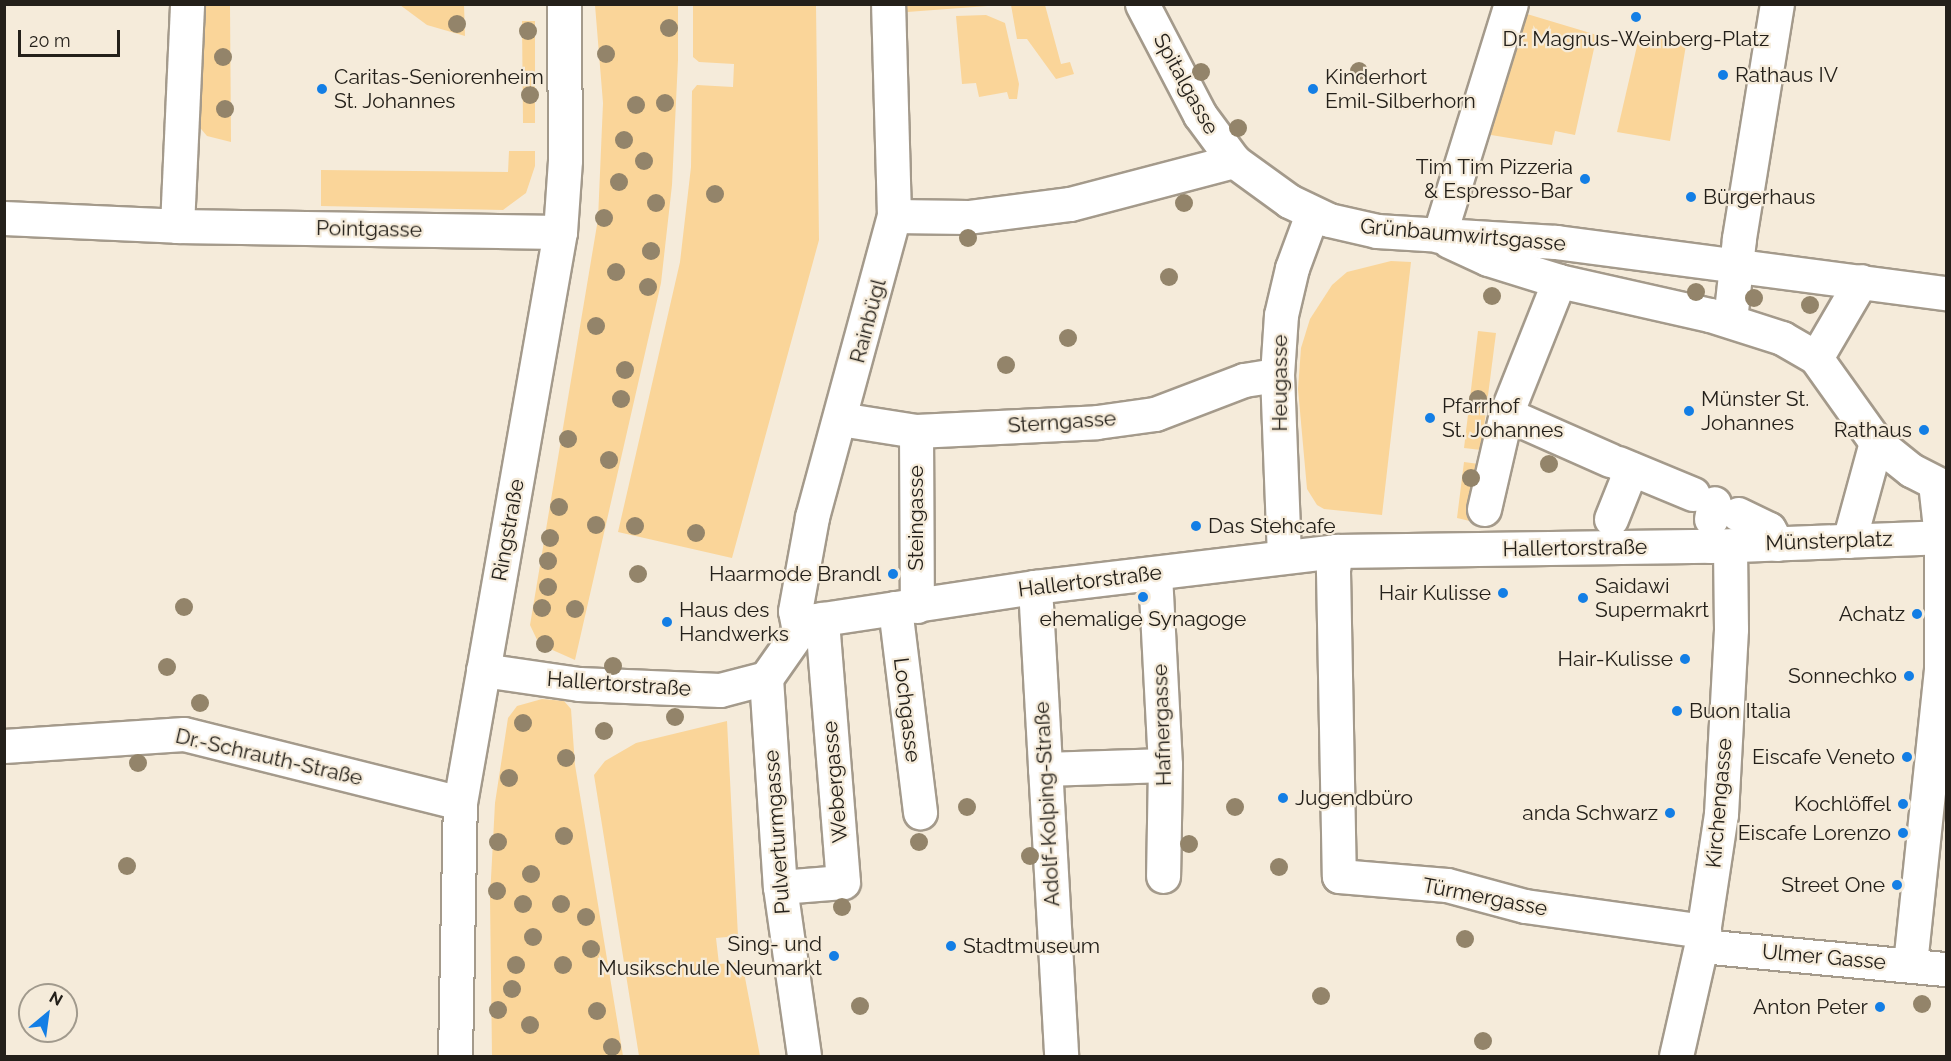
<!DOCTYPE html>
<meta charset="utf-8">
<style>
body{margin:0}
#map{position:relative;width:1951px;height:1061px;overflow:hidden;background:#f5ebda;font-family:Raleway,sans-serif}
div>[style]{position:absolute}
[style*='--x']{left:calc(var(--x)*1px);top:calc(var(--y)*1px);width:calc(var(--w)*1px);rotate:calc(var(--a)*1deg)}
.green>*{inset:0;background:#fad599}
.roads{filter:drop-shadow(2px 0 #a49a8b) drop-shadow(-2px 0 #a49a8b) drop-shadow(0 2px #a49a8b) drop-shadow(0 -2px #a49a8b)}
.minor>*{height:33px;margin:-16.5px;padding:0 16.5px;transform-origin:16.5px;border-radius:16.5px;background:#fff}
.trees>*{width:18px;height:18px;margin:-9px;border-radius:50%;background:#93846a}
.dots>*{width:16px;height:16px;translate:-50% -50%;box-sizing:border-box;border:3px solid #f5ebda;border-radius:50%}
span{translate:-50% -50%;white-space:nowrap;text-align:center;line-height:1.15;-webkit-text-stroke:4.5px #f5ebda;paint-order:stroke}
.poi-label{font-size:21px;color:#24201a}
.left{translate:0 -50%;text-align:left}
.right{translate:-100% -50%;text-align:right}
.street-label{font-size:21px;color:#24201a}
.frame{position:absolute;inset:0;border:6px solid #24201a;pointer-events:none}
.north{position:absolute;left:18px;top:983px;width:60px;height:60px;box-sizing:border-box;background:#f5ebda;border:2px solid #a19a8d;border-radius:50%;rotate:29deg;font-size:16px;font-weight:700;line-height:24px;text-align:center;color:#24201a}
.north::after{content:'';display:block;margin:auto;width:21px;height:27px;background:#137ee5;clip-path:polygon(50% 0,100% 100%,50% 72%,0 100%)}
.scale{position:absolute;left:18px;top:30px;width:102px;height:27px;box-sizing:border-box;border:3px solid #24201a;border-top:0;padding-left:8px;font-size:18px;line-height:21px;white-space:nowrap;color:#24201a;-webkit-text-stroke:4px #f5ebda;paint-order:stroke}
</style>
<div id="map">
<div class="green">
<div style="clip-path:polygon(199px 5px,230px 5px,231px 142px,207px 136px,196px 123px)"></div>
<div style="clip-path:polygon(400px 5px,464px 5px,465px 36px,427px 25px)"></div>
<div style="clip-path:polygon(595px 5px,678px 5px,678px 60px,672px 185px,661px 283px,575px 660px,539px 644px,530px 625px,598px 219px,603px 103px)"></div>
<div style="clip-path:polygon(693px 5px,816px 5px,819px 240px,732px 558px,618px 532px,680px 262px,691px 167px,692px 91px,697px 85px,733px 87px,734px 64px,699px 62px,693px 57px)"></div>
<div style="clip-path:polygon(1001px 5px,907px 12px,906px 5px,1001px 4px)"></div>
<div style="clip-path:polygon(1011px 5px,1045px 5px,1061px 64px,1070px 62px,1074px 74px,1056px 79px,1027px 39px,1017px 39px)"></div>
<div style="clip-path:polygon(1527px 14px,1597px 35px,1575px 135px,1555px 131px,1552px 145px,1485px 134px)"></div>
<div style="clip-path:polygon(986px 15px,1005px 23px,1019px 84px,1017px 99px,1009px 99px,1007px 92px,979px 97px,976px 83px,962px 84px,956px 16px)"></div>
<div style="clip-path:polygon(522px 21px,535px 21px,535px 123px,523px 123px)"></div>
<div style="clip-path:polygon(1640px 33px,1686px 45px,1670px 141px,1617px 132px)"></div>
<div style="clip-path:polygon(509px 151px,535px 151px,535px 166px,526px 193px,503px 210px,321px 206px,321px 170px,508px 172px)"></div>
<div style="clip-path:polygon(1391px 261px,1411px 262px,1382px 515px,1324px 509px,1317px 505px,1307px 489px,1298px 389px,1301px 348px,1310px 319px,1332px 285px,1347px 272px)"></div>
<div style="clip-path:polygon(1478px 331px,1496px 333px,1481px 450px,1464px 448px)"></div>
<div style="clip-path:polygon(1464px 462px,1479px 464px,1474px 522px,1457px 518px)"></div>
<div style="clip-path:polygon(542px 699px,564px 701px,571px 709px,575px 765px,623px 1056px,492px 1056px,490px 897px,495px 803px,508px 718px,517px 706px)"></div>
<div style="clip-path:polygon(727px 721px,738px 936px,716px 938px,719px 964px,742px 962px,760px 1056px,639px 1056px,594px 775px,605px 761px,636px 743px)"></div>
</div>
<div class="roads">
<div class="minor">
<div style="--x:1142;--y:4;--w:125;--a:62.4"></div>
<div style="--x:1200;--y:115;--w:57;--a:53.5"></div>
<div style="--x:1234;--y:161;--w:68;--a:36"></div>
<div style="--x:1289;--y:201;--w:44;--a:25.4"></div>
<div style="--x:1329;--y:220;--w:49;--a:12.9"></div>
<div style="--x:1377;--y:231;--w:179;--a:3.5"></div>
<div style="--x:1556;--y:242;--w:393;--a:7.5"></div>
<div style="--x:894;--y:216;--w:74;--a:0.8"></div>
<div style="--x:968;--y:217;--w:103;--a:-7.3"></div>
<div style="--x:1070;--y:204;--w:170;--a:-14.7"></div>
<div style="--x:4;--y:218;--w:173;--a:2.6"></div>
<div style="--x:177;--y:226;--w:383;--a:0.9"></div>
<div style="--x:177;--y:226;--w:222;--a:-87.4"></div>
<div style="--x:1439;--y:236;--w:243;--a:-72.8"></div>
<div style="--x:1449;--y:241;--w:43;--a:24.8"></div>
<div style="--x:1488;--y:259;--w:74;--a:17.2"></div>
<div style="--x:1559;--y:281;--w:155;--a:12.7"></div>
<div style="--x:1710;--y:315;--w:76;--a:17.7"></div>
<div style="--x:1782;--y:338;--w:39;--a:30"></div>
<div style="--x:1816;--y:358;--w:103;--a:54.5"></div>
<div style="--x:1876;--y:442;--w:45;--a:38.7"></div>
<div style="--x:1911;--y:470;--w:39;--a:27"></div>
<div style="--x:1730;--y:320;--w:82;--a:-83.7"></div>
<div style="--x:1739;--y:238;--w:237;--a:-80.8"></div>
<div style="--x:1816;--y:358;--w:89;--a:-59.7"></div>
<div style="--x:1506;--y:414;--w:114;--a:23.9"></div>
<div style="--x:840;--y:419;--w:77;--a:9"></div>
<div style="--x:916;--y:431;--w:181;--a:-2.8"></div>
<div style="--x:1097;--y:422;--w:59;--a:-7.9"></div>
<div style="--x:1155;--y:414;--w:95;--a:-20.9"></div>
<div style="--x:1244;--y:380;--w:33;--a:-9"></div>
<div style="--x:916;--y:431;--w:175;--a:89.7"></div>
<div style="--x:1618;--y:463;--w:81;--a:22.5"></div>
<div style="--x:1484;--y:509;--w:98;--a:-77"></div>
<div style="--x:1506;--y:414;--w:143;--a:-68.3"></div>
<div style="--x:1738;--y:514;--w:34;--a:26"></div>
<div style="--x:1769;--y:529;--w:17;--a:62"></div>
<div style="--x:1611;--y:519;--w:54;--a:-68.2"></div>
<div style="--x:1711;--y:519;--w:16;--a:-79"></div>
<div style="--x:1849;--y:541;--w:103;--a:-74.7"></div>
<div style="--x:1336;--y:551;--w:20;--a:99"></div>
<div style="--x:1333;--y:571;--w:305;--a:88.9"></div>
<div style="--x:1339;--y:876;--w:108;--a:4.8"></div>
<div style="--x:1447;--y:885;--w:81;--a:15.1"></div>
<div style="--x:1525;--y:906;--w:181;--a:8"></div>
<div style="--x:1284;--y:556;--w:181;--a:-92.2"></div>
<div style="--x:1277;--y:375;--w:60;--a:-86.2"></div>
<div style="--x:1281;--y:315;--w:48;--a:-76.8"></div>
<div style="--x:1292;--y:268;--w:58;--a:-69.7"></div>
<div style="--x:1155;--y:574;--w:191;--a:87"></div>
<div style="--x:1165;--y:765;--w:111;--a:91"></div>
<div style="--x:1035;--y:587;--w:470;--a:86.8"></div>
<div style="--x:895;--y:608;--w:206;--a:83"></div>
<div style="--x:799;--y:631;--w:20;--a:-101"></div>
<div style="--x:795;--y:611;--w:96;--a:-79.7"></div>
<div style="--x:812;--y:517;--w:312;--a:-74.8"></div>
<div style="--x:894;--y:216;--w:212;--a:-91.6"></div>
<div style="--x:483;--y:670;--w:97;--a:8.3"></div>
<div style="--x:579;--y:684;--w:141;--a:2.4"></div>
<div style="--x:720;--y:690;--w:48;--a:-14.6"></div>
<div style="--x:766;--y:678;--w:57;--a:-54.9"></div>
<div style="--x:799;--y:631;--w:20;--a:-33"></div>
<div style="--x:816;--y:620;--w:221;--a:-8.6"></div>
<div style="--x:1035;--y:587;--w:303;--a:-6.8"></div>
<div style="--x:1336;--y:551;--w:374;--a:-0.8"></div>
<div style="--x:1710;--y:546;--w:236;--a:-2.2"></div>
<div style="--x:766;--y:678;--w:209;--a:86.2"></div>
<div style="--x:780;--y:887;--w:171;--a:81.9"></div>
<div style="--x:4;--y:746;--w:180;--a:-3.8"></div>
<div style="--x:184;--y:734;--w:284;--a:14"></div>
<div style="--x:1045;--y:769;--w:120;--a:-1.9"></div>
<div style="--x:780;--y:887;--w:63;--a:-4.5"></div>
<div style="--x:843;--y:882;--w:264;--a:-94.6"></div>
<div style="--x:1701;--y:946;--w:246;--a:5.4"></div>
<div style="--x:1910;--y:964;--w:295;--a:-84"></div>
<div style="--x:1941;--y:671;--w:134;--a:-90"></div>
<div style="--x:1941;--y:537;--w:54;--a:-96.3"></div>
<div style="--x:455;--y:1056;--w:253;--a:-88.9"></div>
<div style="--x:460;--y:803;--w:580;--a:-80.07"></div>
<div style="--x:560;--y:232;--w:72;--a:-86"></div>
<div style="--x:565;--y:160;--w:156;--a:-90.4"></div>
<div style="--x:1676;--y:1056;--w:113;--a:-77.2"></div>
<div style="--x:1701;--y:946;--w:134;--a:-81.4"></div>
<div style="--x:1721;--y:814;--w:185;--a:-86.9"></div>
<div style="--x:1731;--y:629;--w:83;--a:-90.7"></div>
</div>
</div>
<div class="trees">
<div style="left:457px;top:24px"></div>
<div style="left:669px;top:28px"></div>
<div style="left:528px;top:31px"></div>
<div style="left:606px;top:54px"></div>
<div style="left:223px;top:57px"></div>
<div style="left:1359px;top:71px"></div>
<div style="left:1201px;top:72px"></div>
<div style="left:530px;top:95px"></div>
<div style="left:665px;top:103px"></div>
<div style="left:636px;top:105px"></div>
<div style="left:225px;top:109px"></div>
<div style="left:1238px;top:128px"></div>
<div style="left:624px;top:140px"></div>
<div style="left:644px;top:161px"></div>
<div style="left:619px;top:182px"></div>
<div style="left:715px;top:194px"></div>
<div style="left:656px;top:203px"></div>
<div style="left:1184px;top:203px"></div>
<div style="left:604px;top:218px"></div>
<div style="left:968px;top:238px"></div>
<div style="left:651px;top:251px"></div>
<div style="left:616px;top:272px"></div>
<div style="left:1169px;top:277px"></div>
<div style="left:648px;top:287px"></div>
<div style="left:1696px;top:292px"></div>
<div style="left:1492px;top:296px"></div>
<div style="left:1754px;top:298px"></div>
<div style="left:1810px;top:305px"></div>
<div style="left:596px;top:326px"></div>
<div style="left:1068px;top:338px"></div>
<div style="left:1006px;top:365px"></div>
<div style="left:625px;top:370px"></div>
<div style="left:621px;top:399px"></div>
<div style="left:1478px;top:399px"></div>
<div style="left:568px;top:439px"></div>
<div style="left:609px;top:460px"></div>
<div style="left:1549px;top:464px"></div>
<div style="left:1471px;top:478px"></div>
<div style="left:559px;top:507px"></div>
<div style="left:596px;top:525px"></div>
<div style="left:635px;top:526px"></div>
<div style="left:696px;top:533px"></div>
<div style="left:550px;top:538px"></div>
<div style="left:548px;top:561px"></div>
<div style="left:638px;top:574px"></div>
<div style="left:548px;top:587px"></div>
<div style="left:184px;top:607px"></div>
<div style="left:542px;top:608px"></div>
<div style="left:575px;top:609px"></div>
<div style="left:545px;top:644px"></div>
<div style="left:613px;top:666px"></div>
<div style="left:167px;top:667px"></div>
<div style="left:200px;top:703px"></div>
<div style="left:675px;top:717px"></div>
<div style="left:523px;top:723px"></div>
<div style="left:604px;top:731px"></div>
<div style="left:566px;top:758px"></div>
<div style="left:138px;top:763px"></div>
<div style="left:509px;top:778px"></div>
<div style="left:967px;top:807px"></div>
<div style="left:1235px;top:807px"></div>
<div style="left:564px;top:836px"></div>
<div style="left:498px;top:842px"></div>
<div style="left:919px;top:842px"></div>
<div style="left:1189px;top:844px"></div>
<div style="left:1030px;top:856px"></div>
<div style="left:127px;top:866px"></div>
<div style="left:1279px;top:867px"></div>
<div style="left:531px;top:874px"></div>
<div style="left:497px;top:891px"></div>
<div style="left:523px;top:904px"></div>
<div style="left:561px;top:904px"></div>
<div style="left:842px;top:907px"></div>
<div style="left:586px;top:917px"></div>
<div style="left:533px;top:937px"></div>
<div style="left:1465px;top:939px"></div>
<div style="left:591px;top:949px"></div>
<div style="left:516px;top:965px"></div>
<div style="left:563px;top:965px"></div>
<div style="left:512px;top:989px"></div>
<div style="left:1321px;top:996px"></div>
<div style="left:1922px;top:1004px"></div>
<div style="left:860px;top:1006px"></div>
<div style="left:498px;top:1010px"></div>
<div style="left:597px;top:1011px"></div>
<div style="left:530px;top:1025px"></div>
<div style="left:1483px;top:1041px"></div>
<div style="left:612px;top:1047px"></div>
</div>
<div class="dots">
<div style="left:1636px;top:17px;background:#137ee5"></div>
<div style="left:1723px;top:75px;background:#137ee5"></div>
<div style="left:322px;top:89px;background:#137ee5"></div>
<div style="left:1313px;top:89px;background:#137ee5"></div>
<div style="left:1585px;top:179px;background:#137ee5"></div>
<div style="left:1691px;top:197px;background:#137ee5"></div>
<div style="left:1689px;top:411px;background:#137ee5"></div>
<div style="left:1430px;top:418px;background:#137ee5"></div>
<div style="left:1924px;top:430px;background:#137ee5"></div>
<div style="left:1196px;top:526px;background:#137ee5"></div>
<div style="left:893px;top:574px;background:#137ee5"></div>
<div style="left:1503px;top:593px;background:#137ee5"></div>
<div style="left:1143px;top:597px;background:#137ee5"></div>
<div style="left:1583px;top:598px;background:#137ee5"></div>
<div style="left:1917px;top:614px;background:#137ee5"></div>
<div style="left:667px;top:622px;background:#137ee5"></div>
<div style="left:1685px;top:659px;background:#137ee5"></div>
<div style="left:1909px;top:676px;background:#137ee5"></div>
<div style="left:1677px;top:711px;background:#137ee5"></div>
<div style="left:1907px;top:757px;background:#137ee5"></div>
<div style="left:1283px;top:798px;background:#137ee5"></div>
<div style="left:1903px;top:804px;background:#137ee5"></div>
<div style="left:1670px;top:813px;background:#137ee5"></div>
<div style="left:1903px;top:833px;background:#137ee5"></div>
<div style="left:1897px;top:885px;background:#137ee5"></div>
<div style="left:951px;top:946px;background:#137ee5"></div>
<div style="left:834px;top:956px;background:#137ee5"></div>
<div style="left:1880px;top:1007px;background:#137ee5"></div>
</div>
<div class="poi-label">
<span style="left:1636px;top:39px">Dr. Magnus-Weinberg-Platz</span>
<span class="left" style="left:1735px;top:75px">Rathaus IV</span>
<span class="left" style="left:334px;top:89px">Caritas-Seniorenheim<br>St. Johannes</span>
<span class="left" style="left:1325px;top:89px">Kinderhort<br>Emil-Silberhorn</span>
<span class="right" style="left:1573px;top:179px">Tim Tim Pizzeria<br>&amp; Espresso-Bar</span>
<span class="left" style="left:1703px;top:197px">Bürgerhaus</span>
<span class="left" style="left:1701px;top:411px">Münster St.<br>Johannes</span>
<span class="left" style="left:1442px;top:418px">Pfarrhof<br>St. Johannes</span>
<span class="right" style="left:1912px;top:430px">Rathaus</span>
<span class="left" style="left:1208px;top:526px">Das Stehcafe</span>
<span class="right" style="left:881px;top:574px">Haarmode Brandl</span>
<span class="left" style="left:1595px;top:598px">Saidawi<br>Supermakrt</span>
<span class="right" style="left:1491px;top:593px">Hair Kulisse</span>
<span class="left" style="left:679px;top:622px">Haus des<br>Handwerks</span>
<span class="right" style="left:1905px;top:614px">Achatz</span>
<span style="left:1143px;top:619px">ehemalige Synagoge</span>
<span class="right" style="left:1673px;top:659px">Hair-Kulisse</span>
<span class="right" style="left:1897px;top:676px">Sonnechko</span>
<span class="left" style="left:1689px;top:711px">Buon Italia</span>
<span class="right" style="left:1895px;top:757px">Eiscafe Veneto</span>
<span class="left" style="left:1295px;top:798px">Jugendbüro</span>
<span class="right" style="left:1891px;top:804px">Kochlöffel</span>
<span class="right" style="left:1658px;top:813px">anda Schwarz</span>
<span class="right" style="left:1891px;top:833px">Eiscafe Lorenzo</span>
<span class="right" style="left:1885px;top:885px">Street One</span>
<span class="right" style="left:822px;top:956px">Sing- und<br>Musikschule Neumarkt</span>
<span class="left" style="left:963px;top:946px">Stadtmuseum</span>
<span class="right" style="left:1868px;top:1007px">Anton Peter</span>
</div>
<div class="street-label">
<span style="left:1186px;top:84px;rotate:61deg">Spitalgasse</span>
<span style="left:369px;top:229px;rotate:1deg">Pointgasse</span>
<span style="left:1463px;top:235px;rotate:5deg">Grünbaumwirtsgasse</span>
<span style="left:868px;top:321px;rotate:-75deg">Rainbügl</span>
<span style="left:1280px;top:383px;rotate:-90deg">Heugasse</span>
<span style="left:1062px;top:422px;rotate:-4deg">Sterngasse</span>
<span style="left:916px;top:518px;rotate:-90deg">Steingasse</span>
<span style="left:508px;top:530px;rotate:-80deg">Ringstraße</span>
<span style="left:1829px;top:541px;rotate:-2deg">Münsterplatz</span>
<span style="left:1575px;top:548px;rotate:-1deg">Hallertorstraße</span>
<span style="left:1090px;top:581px;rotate:-7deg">Hallertorstraße</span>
<span style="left:619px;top:684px;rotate:4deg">Hallertorstraße</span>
<span style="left:907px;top:710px;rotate:83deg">Lochgasse</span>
<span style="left:1162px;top:725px;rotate:-92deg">Hafnergasse</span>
<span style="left:269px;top:757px;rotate:13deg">Dr.-Schrauth-Straße</span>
<span style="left:835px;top:782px;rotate:-95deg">Webergasse</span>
<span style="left:1719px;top:803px;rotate:-85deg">Kirchengasse</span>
<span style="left:1047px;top:804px;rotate:-93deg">Adolf-Kolping-Straße</span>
<span style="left:777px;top:832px;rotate:-94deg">Pulverturmgasse</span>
<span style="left:1485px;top:897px;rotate:11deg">Türmergasse</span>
<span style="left:1824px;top:957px;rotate:5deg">Ulmer Gasse</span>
</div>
<div class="frame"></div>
<div class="north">N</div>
<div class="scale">20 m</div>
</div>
